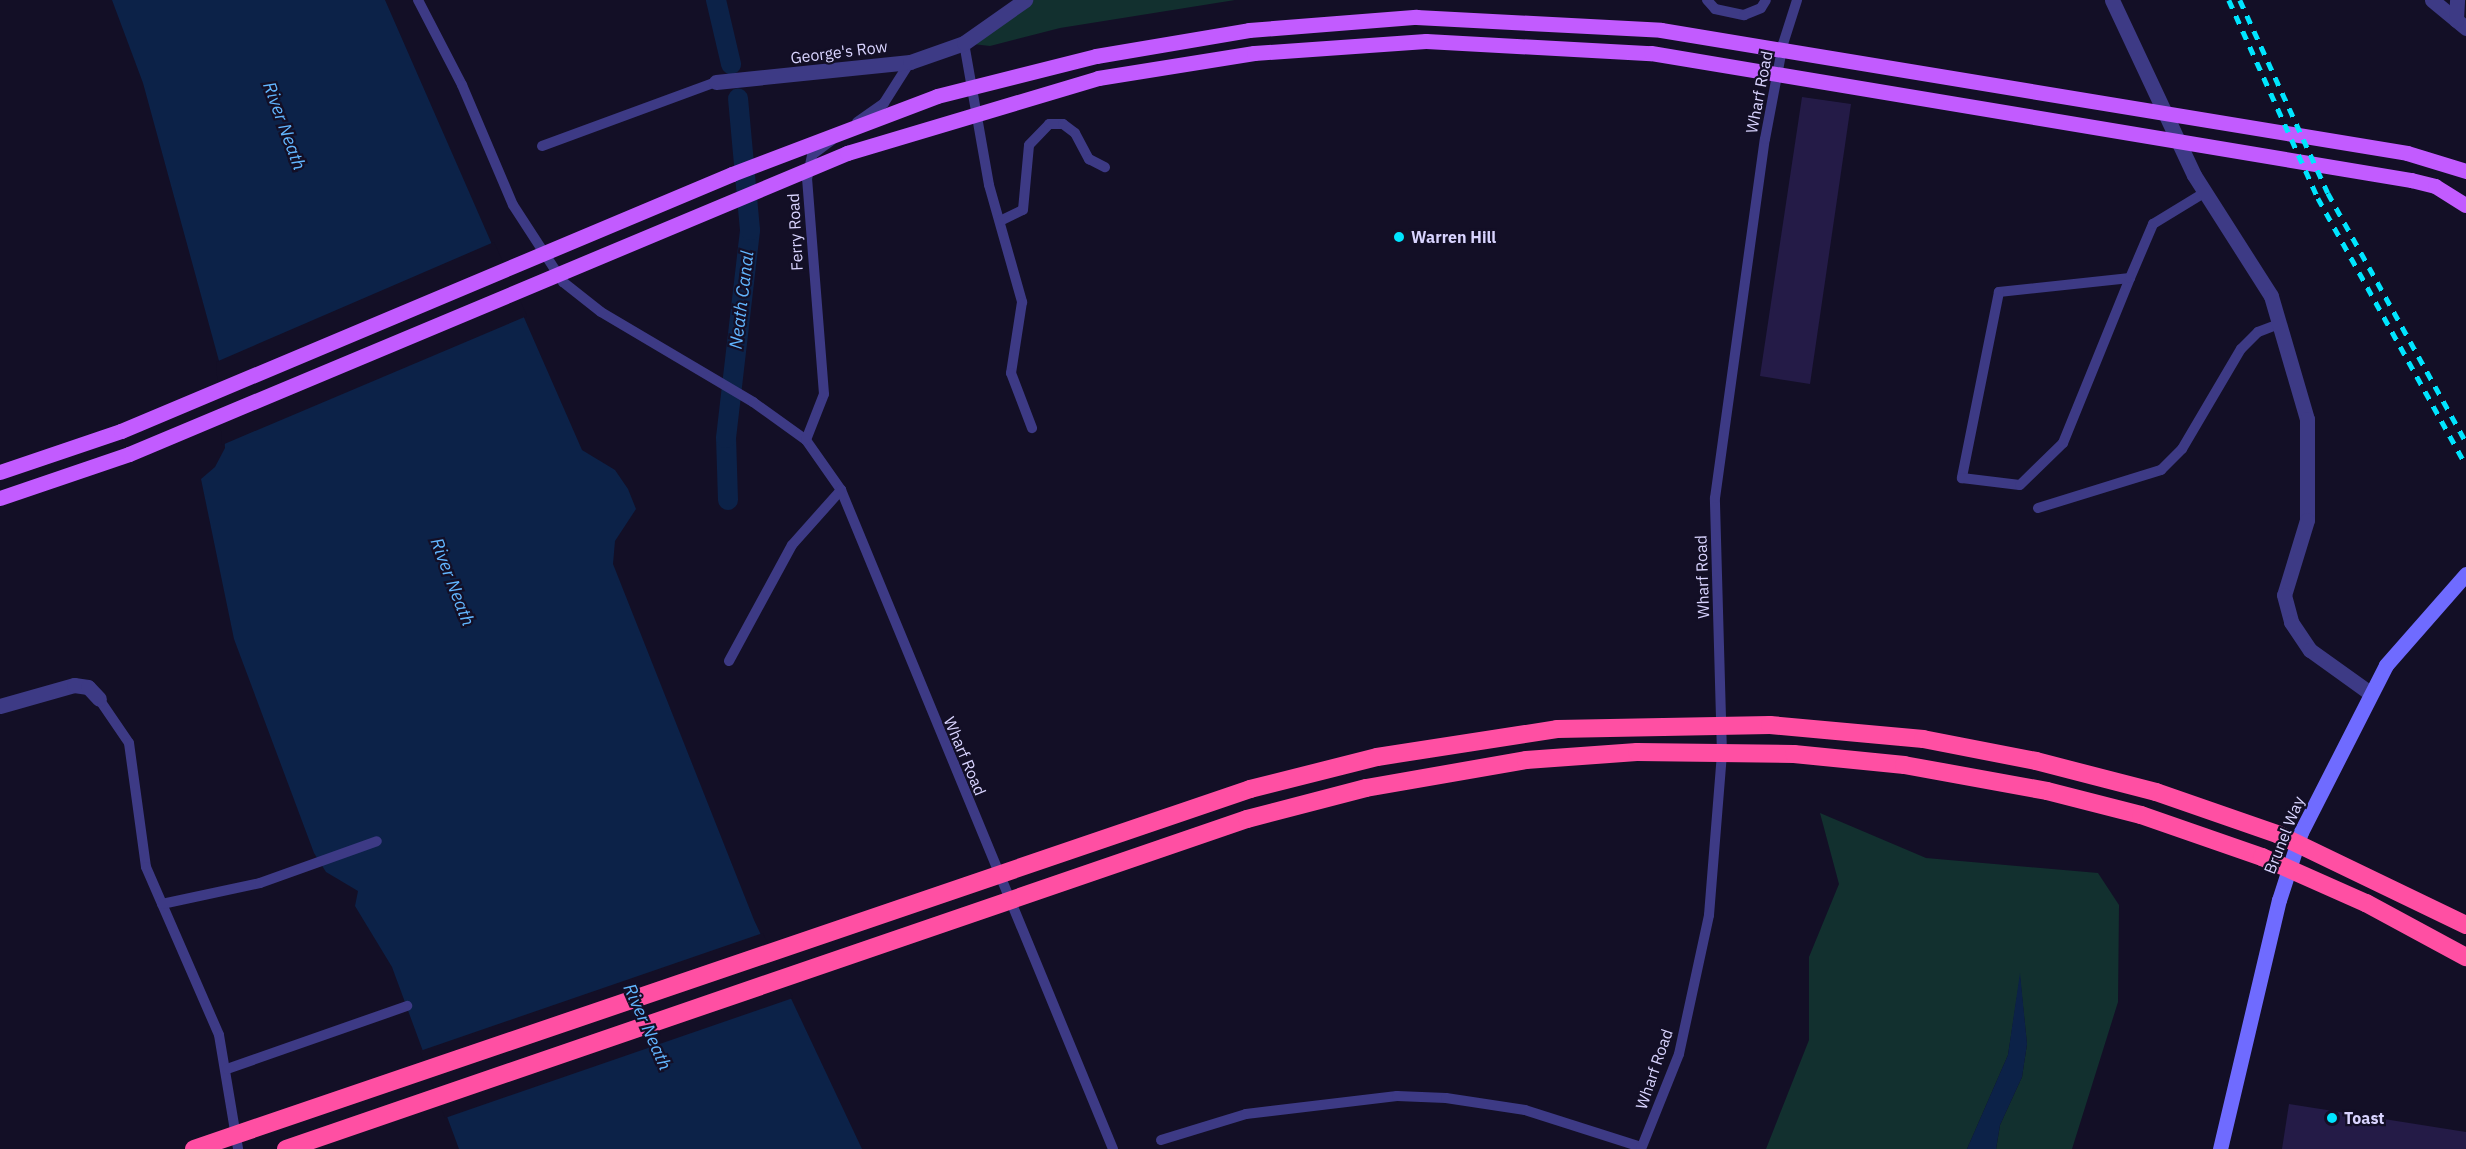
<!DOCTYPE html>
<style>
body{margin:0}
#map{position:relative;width:2466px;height:1149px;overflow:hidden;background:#130f26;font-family:"IBM Plex Sans",sans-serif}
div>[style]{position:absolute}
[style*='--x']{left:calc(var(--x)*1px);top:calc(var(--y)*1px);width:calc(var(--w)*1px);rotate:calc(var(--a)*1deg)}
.green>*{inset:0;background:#12302f}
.water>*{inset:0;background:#0c2248}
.pier>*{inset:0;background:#130f26}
.canal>*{height:20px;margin:-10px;padding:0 10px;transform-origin:10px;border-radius:10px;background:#0c2248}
.building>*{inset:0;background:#241b47}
.lane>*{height:10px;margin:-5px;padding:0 5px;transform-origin:5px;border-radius:5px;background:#3d3a85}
.street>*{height:15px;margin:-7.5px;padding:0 7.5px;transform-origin:7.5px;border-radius:7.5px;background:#3d3a85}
.secondary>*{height:15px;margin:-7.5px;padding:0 7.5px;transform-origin:7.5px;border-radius:7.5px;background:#6f6bff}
.primary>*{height:15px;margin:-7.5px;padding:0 7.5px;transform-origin:7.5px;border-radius:7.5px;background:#c25bff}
.highway>*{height:18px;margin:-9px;padding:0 9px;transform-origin:9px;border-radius:9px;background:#ff4fa3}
.rail>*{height:4.5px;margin-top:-2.25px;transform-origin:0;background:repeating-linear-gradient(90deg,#00e5ff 0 9px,transparent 0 17px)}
.dots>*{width:16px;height:16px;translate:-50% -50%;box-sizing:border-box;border:3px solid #130f26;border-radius:50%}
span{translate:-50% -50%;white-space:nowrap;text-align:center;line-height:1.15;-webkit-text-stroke:4.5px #130f26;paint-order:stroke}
.street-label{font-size:16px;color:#d9d4ff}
.poi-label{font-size:16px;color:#d9d4ff;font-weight:700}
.left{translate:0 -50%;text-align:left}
.water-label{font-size:18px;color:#62b6ff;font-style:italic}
</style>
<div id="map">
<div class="green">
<div style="clip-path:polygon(1025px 0,1235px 0,1060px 28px,990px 46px,964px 43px)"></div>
<div style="clip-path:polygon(1820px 813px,1926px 858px,2098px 873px,2119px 905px,2118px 1002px,2072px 1149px,1996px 1149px,2000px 1125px,2022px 1077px,2027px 1044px,2020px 977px,2008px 1055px,1967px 1149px,1766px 1149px,1809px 1040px,1809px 957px,1839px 884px)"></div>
</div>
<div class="water">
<div style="clip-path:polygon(112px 0,385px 0,582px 450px,615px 470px,628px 489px,636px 509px,615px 541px,613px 564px,754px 920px,862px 1149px,459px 1149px,392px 967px,355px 906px,358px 891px,326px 872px,314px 853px,234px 639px,201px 479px,215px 467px,225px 448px,219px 361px,143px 83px)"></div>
<div style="clip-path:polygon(2020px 973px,2027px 1044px,2022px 1077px,2000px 1125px,1996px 1149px,1967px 1149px,2008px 1055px)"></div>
</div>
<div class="pier">
<div style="clip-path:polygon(494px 242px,527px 316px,222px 445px,216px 362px)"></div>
<div style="clip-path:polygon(763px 933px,793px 998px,445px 1118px,420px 1051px)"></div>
</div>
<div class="canal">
<div style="--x:716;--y:0;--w:66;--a:76.8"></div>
<div style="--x:728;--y:500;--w:62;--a:-91.8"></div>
<div style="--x:726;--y:438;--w:209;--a:-83.4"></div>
<div style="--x:750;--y:230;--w:132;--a:-95.2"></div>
</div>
<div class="building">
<div style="clip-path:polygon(1802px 97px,1851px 104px,1810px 384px,1760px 376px)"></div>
<div style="clip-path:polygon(2289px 1104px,2466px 1132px,2466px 1149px,2282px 1149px)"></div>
</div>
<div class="lane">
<div style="--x:418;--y:0;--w:96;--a:62.6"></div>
<div style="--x:462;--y:85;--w:130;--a:67"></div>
<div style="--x:513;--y:205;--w:92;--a:57"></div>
<div style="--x:563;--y:282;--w:48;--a:38.3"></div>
<div style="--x:601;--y:312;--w:177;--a:30.6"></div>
<div style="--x:753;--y:402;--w:65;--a:35.6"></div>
<div style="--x:806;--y:440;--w:61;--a:55"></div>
<div style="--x:841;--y:490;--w:713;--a:67.57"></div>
<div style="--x:1707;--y:0;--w:12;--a:48"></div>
<div style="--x:1715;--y:9;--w:30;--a:12"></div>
<div style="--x:1744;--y:15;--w:18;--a:-22"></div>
<div style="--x:1761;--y:8;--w:9;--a:-58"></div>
<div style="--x:964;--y:43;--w:144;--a:80"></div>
<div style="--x:989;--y:185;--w:122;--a:74.2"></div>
<div style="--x:1022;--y:302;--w:72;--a:98.8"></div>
<div style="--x:1011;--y:373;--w:59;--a:69.1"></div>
<div style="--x:857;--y:122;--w:33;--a:-35"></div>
<div style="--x:884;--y:103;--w:49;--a:-57.6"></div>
<div style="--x:542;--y:146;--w:185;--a:-20.2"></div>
<div style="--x:1000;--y:221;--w:25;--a:-26"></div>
<div style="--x:1023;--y:210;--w:65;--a:-84.7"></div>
<div style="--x:1029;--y:145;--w:29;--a:-46"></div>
<div style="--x:1049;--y:124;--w:14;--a:0"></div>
<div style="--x:1063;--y:124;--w:15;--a:37"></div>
<div style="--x:1075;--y:133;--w:30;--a:62"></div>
<div style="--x:1089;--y:159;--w:18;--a:27"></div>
<div style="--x:2130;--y:278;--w:132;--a:173.9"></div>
<div style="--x:1999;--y:292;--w:190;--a:101.3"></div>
<div style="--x:1962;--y:478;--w:58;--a:6.9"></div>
<div style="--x:2020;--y:485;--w:60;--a:-44.3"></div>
<div style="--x:2063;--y:443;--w:178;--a:-67.9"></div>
<div style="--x:2130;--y:278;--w:59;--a:-66.9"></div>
<div style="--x:2153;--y:224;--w:60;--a:-31.3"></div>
<div style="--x:806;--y:440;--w:49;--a:-68.6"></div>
<div style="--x:824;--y:394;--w:216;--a:-94.5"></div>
<div style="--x:807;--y:179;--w:25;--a:-78"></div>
<div style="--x:812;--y:155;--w:25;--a:-37"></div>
<div style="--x:2038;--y:508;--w:129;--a:-17.2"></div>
<div style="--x:2161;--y:470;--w:30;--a:-45"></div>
<div style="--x:2182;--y:449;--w:116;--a:-59.5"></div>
<div style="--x:2241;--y:349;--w:24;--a:-45"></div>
<div style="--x:2258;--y:332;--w:22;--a:-21"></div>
<div style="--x:729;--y:661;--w:132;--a:-61.5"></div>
<div style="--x:792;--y:545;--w:74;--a:-48.3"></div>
<div style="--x:99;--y:699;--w:53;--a:55.7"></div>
<div style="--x:129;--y:743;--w:125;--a:82.2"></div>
<div style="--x:146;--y:867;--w:183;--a:66.5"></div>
<div style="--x:219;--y:1035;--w:116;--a:80.5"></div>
<div style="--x:162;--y:904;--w:100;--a:-12.1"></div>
<div style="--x:260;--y:883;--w:124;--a:-19.7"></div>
<div style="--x:227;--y:1069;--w:191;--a:-19.3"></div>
<div style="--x:1161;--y:1140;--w:89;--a:-17"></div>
<div style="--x:1246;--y:1114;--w:152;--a:-6.8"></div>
<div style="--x:1397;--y:1096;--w:49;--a:2.3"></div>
<div style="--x:1446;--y:1098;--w:80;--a:8.6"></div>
<div style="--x:1525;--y:1110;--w:122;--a:17.7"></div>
<div style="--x:1641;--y:1149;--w:102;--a:-68.2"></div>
<div style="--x:1679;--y:1054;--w:142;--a:-77.8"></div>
<div style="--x:1709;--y:915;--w:162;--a:-85.4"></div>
<div style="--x:1722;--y:754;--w:256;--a:-91.6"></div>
<div style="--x:1715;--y:498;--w:362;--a:-82.1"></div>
<div style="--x:1765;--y:139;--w:97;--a:-79.3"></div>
<div style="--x:1783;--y:44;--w:46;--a:-72.3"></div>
</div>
<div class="street">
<div style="--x:2112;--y:0;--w:193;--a:64.9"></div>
<div style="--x:2194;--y:175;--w:143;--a:57.5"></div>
<div style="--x:2271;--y:296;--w:128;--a:73.7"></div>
<div style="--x:2307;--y:419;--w:101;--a:90"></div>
<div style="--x:2307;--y:520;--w:78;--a:107"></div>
<div style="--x:2284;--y:595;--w:28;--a:75"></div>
<div style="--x:2291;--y:622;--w:34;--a:56"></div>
<div style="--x:2310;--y:650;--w:74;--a:35.6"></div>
<div style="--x:2432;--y:0;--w:44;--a:39.5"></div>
<div style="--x:2456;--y:20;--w:20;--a:-87"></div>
<div style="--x:716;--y:82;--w:195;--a:-5.9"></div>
<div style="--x:910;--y:62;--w:57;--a:-19.4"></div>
<div style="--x:964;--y:43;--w:75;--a:-35.2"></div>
<div style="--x:0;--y:706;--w:77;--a:-15.8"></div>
<div style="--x:74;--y:685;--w:14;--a:8"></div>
<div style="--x:88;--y:687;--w:16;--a:47"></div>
</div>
<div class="secondary">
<div style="--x:2220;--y:1149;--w:256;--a:-76.7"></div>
<div style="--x:2279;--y:900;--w:71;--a:-72.1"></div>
<div style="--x:2301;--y:832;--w:187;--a:-63"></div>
<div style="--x:2386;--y:665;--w:121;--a:-48.7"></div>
</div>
<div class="primary">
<div style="--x:0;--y:472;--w:128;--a:-18.7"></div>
<div style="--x:121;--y:431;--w:663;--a:-22.81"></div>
<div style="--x:732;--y:174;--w:219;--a:-20.8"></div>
<div style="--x:937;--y:96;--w:164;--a:-14.1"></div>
<div style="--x:1096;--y:56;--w:155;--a:-9.6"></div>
<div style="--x:1249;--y:30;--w:168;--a:-4.5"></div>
<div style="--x:1416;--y:17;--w:245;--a:3"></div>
<div style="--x:1661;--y:30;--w:756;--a:9.36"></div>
<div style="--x:2407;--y:153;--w:62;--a:17"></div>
<div style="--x:0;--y:498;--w:136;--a:-18.8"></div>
<div style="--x:129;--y:454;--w:779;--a:-22.74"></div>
<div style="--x:847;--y:153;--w:262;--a:-16.6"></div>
<div style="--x:1098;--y:78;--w:158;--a:-9.1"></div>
<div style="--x:1254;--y:53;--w:172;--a:-4"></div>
<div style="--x:1426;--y:41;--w:225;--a:3.1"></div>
<div style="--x:1651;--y:53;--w:771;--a:9.49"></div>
<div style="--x:2411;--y:180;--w:25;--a:14"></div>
<div style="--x:2435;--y:186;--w:36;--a:32"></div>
</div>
<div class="highway">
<div style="--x:194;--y:1149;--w:1116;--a:-18.82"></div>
<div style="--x:1250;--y:789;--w:131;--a:-14.1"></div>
<div style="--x:1377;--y:757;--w:182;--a:-8.8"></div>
<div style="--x:1557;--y:729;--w:213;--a:-1.1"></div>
<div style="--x:1770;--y:725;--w:154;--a:5.2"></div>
<div style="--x:1923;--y:739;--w:115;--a:11"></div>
<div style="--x:2036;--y:761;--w:124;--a:14.5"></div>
<div style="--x:2156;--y:792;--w:128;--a:19.1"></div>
<div style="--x:2277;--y:834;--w:210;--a:25.7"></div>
<div style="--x:286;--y:1149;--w:1016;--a:-18.95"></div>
<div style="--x:1247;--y:819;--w:123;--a:-14.6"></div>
<div style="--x:1366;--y:788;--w:162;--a:-9.9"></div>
<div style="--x:1526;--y:760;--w:111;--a:-4.1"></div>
<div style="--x:1637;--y:752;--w:157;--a:0.7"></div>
<div style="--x:1794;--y:754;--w:111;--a:5.7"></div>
<div style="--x:1904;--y:765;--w:145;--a:10.3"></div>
<div style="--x:2047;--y:791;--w:97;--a:14.3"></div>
<div style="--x:2141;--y:815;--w:128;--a:19.1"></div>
<div style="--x:2262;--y:857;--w:114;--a:23.9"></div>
<div style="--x:2366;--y:903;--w:114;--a:28.4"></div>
</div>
<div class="rail">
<div style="--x:2229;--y:0;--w:217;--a:65.8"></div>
<div style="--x:2318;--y:198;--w:305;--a:61"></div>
<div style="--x:2240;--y:0;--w:212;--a:65.5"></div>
<div style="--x:2328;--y:193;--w:285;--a:61"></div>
</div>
<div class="dots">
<div style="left:1399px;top:237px;background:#00e5ff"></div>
<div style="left:2332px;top:1118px;background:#00e5ff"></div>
</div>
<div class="street-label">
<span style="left:839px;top:52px;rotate:-7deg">George's Row</span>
<span style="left:1759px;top:92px;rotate:-79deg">Wharf Road</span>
<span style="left:795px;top:232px;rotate:-93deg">Ferry Road</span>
<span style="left:1702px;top:577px;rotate:-92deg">Wharf Road</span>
<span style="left:965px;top:756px;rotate:67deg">Wharf Road</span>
<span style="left:2284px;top:835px;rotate:-68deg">Brunel Way</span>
<span style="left:1654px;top:1069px;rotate:-71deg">Wharf Road</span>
</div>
<div class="poi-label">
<span class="left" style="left:1411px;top:237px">Warren Hill</span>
<span class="left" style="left:2344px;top:1118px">Toast</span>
</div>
<div class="water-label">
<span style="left:284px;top:126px;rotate:70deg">River Neath</span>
<span style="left:742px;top:300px;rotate:-83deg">Neath Canal</span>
<span style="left:452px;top:582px;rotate:69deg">River Neath</span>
<span style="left:647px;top:1027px;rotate:66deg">River Neath</span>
</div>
</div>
